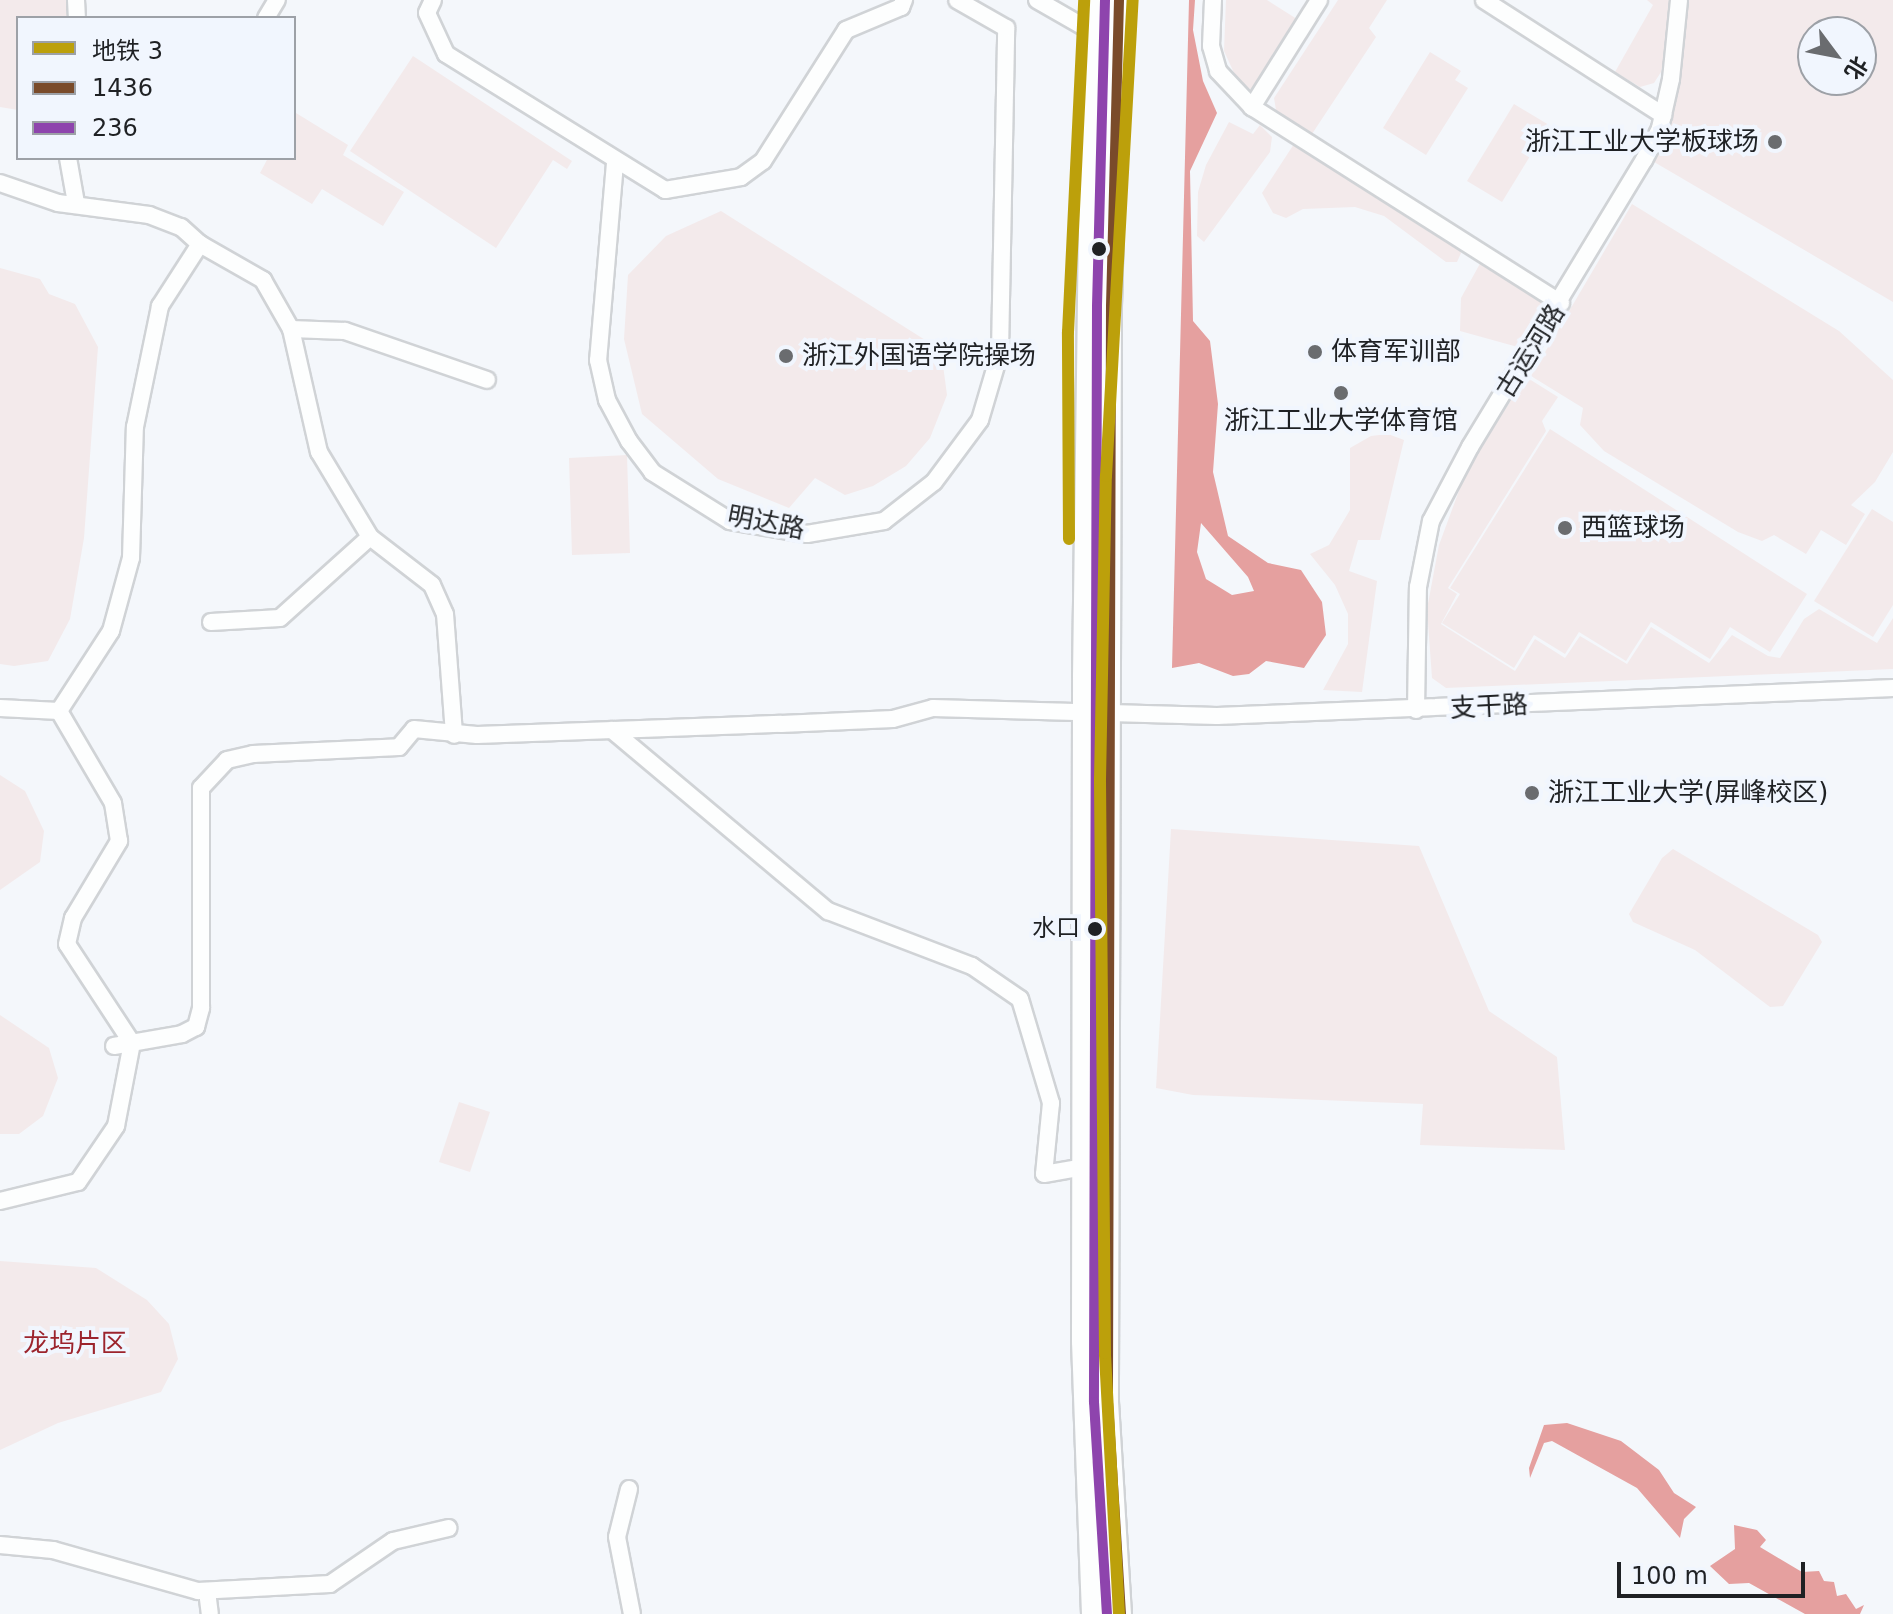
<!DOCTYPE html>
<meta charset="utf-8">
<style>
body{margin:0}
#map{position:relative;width:1893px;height:1614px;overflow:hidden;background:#f4f7fb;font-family:"DejaVu Sans","Noto Sans SC",sans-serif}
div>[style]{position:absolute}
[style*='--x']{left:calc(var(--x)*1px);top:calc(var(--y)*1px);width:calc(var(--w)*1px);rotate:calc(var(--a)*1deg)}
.green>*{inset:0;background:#f3eaeb}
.water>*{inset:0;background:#e5a09f}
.roads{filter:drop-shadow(2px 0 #d0d3d6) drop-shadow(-2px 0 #d0d3d6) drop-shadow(0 2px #d0d3d6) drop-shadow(0 -2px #d0d3d6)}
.minor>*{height:16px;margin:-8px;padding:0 8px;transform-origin:8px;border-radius:8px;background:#fdfefe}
.major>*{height:20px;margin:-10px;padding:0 10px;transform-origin:10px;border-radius:10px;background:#fdfefe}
.bus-1>*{height:10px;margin:-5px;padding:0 5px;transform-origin:5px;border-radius:5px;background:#7a4b2a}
.bus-2>*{height:10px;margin:-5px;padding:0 5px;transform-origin:5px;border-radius:5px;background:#8e44ad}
.metro-1>*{height:12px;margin:-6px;padding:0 6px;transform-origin:6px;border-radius:6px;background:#bca00b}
.dots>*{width:22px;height:22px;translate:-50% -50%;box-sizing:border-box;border:4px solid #f1f6fe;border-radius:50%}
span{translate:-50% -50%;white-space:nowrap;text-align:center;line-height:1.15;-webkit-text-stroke:8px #f1f6fe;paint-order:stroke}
.bus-label{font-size:24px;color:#1f2124}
.right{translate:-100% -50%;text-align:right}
.poi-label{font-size:26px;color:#1f2124}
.left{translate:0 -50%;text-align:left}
.street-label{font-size:26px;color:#1f2124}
.park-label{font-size:26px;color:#9c242d}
.legend{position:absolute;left:16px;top:16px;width:280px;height:144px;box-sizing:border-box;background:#f1f6fe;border:2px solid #9da1a7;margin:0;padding:10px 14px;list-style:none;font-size:24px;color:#1f2124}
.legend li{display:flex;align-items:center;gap:16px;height:40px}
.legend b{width:40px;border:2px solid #9da1a7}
.north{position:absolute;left:1797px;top:16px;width:80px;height:80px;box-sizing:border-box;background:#f1f6fe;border:2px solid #9da1a7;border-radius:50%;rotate:122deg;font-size:22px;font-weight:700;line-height:32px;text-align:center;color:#1f2124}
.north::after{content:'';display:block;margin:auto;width:28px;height:36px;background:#6a6c6f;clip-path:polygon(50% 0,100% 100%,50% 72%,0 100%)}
.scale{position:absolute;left:1617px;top:1562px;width:188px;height:36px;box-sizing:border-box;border:4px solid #1f2124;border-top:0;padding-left:10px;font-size:24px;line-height:28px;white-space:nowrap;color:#1f2124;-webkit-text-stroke:6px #f1f6fe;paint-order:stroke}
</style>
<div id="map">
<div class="green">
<div style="clip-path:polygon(0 0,76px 0,76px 18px,18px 18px,18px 110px,0 107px)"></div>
<div style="clip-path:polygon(1226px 0,1267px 0,1300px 21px,1262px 84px,1251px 89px,1240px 86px,1224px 51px)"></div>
<div style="clip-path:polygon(1338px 0,1387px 0,1369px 28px,1376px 37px,1312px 134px,1276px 110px,1274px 98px)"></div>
<div style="clip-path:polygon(1647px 0,1671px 0,1670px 28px,1661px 72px,1654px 83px,1640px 87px,1615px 72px,1653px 5px)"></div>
<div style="clip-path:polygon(evenodd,1685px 0,1893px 0,1893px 302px,1649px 159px,1677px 87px,1685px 0,1813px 32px,1861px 32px,1861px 80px,1813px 80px,1813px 32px)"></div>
<div style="clip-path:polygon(1430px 52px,1461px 71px,1455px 80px,1468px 88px,1426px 155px,1383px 128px)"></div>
<div style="clip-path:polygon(413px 56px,572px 161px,567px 169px,553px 160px,496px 248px,350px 151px)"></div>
<div style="clip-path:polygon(1514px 104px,1549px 125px,1502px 202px,1467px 181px)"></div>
<div style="clip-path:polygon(296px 113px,348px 145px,343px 155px,404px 192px,383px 226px,322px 189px,312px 204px,260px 173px,268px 158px,294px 158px)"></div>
<div style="clip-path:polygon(1229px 122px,1253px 134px,1260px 125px,1272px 137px,1270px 152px,1204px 242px,1197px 236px,1198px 192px,1206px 165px)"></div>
<div style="clip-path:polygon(1294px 144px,1457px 243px,1461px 253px,1457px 262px,1446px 262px,1384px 216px,1355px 207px,1303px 209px,1286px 218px,1273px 213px,1262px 193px)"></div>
<div style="clip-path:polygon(1632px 204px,1839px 331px,1893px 380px,1893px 452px,1875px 482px,1851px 505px,1865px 514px,1846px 545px,1821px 530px,1806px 554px,1774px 535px,1762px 541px,1738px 532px,1604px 451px,1580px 425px,1583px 408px,1531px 376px)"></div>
<div style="clip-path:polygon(721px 211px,941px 350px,947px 395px,930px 438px,906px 466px,873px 486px,845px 495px,815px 478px,789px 508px,718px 479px,642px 414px,624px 339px,628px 275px,666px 236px)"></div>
<div style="clip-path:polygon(1482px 260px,1550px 306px,1525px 349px,1460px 331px,1461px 298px)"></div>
<div style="clip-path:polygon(0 268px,40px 279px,49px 294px,75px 304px,98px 347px,84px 538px,70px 619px,48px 661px,14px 666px,0 664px)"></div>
<div style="clip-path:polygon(1526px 377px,1558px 397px,1542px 421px,1546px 431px,1448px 588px,1457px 594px,1441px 624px,1515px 671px,1535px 639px,1565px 658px,1580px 636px,1627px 664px,1651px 627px,1709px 663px,1732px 635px,1768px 656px,1780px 658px,1804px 619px,1819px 609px,1877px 643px,1893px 618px,1893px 669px,1446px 688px,1432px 678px,1427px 609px,1439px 545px,1467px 469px)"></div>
<div style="clip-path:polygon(1550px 429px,1807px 594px,1770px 652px,1730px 627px,1710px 659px,1651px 622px,1626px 661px,1579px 632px,1565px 654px,1534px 635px,1514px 668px,1442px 623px,1460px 594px,1450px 588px)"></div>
<div style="clip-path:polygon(1388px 434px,1404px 440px,1380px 540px,1358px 540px,1349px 571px,1377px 581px,1362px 692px,1323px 690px,1348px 644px,1348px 614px,1335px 585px,1310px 554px,1329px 545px,1350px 510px,1350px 448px,1371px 436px)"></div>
<div style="clip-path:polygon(627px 455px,630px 553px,572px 555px,569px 458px)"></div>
<div style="clip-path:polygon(1872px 509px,1893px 522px,1893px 605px,1873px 637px,1814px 601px)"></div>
<div style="clip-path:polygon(0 775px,25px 791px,44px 831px,40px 862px,0 890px)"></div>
<div style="clip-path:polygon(1171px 829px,1419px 846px,1489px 1011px,1557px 1057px,1565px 1150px,1420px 1145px,1423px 1104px,1193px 1095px,1156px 1088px)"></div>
<div style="clip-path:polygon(1673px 849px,1818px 935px,1822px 942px,1783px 1006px,1770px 1007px,1695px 950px,1633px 922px,1629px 914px,1662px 858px)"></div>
<div style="clip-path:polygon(0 1015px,49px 1048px,58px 1078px,43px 1116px,19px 1134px,0 1134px)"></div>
<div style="clip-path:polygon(459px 1102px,490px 1112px,470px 1172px,439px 1162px)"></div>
<div style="clip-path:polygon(0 1261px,96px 1268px,147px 1300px,169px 1324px,178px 1359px,161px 1392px,58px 1423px,0 1450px)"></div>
</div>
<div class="water">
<div style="clip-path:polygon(evenodd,1189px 0,1195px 0,1193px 30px,1203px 81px,1217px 113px,1190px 171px,1193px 321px,1210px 341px,1218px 404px,1213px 472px,1228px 536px,1268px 563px,1301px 570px,1322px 602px,1326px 635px,1304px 668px,1266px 661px,1249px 674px,1233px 676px,1199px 663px,1172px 668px,1189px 0,1201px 523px,1248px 577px,1254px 591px,1232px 595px,1206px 579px,1197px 552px,1201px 523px)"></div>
<div style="clip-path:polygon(1567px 1423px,1621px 1441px,1659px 1470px,1674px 1493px,1696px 1507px,1684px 1519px,1680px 1538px,1637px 1488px,1552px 1441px,1544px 1443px,1530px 1478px,1529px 1468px,1544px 1425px)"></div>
<div style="clip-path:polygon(1734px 1525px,1757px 1530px,1766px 1540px,1760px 1547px,1802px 1572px,1819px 1571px,1824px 1581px,1834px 1582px,1837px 1596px,1846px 1594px,1856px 1609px,1864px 1605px,1860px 1614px,1805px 1614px,1749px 1583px,1729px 1584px,1710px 1566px,1735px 1549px)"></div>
</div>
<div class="roads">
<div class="minor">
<div style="--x:76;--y:0;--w:18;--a:87"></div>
<div style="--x:433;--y:0;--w:14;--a:115"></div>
<div style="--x:427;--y:13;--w:45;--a:65.1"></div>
<div style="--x:446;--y:54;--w:258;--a:31.8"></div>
<div style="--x:665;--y:190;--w:77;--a:-9.7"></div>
<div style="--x:741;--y:177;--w:27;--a:-36"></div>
<div style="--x:763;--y:161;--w:155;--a:-57.6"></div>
<div style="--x:846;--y:30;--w:60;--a:-22.7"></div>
<div style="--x:901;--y:7;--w:8;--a:-67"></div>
<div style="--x:1037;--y:0;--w:62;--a:29.9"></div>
<div style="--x:1213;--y:0;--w:46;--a:92.5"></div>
<div style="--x:1211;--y:46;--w:26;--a:74"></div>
<div style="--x:1218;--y:71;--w:50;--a:46.6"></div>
<div style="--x:1252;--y:107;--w:366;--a:32.4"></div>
<div style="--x:1484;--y:0;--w:213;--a:32.7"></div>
<div style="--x:266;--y:18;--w:21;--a:-59"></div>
<div style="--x:1252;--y:107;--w:126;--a:-57.9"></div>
<div style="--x:68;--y:158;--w:46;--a:79.9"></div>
<div style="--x:615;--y:163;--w:198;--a:94.9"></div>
<div style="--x:598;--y:360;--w:41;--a:77.3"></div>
<div style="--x:607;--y:400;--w:47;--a:61.8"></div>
<div style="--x:629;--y:441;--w:39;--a:53"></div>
<div style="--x:652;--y:472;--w:92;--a:32.1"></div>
<div style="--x:730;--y:521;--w:78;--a:9.6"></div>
<div style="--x:807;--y:534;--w:78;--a:-9.6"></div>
<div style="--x:884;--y:521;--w:63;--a:-38"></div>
<div style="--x:934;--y:482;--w:77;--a:-53.4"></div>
<div style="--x:980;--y:420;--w:71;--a:-73.6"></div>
<div style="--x:1000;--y:352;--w:324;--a:-88.9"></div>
<div style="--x:1006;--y:28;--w:56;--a:-150.3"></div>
<div style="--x:0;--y:183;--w:61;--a:19"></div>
<div style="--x:58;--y:203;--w:92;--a:7.5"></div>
<div style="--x:149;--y:215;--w:34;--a:21"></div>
<div style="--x:181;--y:227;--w:25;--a:42"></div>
<div style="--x:200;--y:244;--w:73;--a:29.7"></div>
<div style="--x:263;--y:280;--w:56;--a:60.3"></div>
<div style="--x:291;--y:329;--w:126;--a:77.2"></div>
<div style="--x:319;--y:452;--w:99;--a:59"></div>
<div style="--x:370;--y:537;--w:78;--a:37.7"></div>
<div style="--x:432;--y:585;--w:32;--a:66"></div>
<div style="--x:445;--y:614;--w:121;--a:85.7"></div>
<div style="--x:291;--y:329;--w:54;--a:2.1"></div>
<div style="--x:345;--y:331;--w:150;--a:19"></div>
<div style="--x:211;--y:622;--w:69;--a:-3.3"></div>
<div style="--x:280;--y:618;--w:121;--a:-42"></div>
<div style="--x:0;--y:708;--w:59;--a:2.9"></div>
<div style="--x:1416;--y:710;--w:123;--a:-89.1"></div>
<div style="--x:1418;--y:587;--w:67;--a:-78.9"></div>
<div style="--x:1431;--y:521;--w:84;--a:-62.2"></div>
<div style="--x:1470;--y:447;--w:336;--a:-58.8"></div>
<div style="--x:1644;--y:160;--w:36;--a:-63"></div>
<div style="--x:1660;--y:128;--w:50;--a:-77.3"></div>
<div style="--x:1671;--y:79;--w:79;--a:-84.2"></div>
<div style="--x:59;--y:711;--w:95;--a:-57"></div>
<div style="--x:111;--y:631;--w:76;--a:-74.7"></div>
<div style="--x:131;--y:558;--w:131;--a:-88.3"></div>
<div style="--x:135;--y:427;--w:124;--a:-78.3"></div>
<div style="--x:160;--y:306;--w:74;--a:-57.2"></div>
<div style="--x:612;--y:730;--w:282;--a:40"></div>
<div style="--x:828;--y:911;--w:154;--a:20.9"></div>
<div style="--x:972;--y:966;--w:58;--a:34.5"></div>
<div style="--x:1020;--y:999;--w:109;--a:73.4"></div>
<div style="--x:1051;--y:1103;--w:71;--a:95.6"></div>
<div style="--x:1044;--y:1174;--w:40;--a:-10"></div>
<div style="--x:114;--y:1046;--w:69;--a:-10"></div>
<div style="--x:182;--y:1034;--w:16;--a:-27"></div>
<div style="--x:196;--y:1027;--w:20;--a:-75"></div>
<div style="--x:201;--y:1008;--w:220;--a:-90"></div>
<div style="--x:201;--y:788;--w:38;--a:-47"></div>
<div style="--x:227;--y:760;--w:27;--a:-13"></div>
<div style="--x:253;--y:754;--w:146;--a:-2.7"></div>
<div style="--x:399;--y:747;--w:23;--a:-50"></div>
<div style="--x:414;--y:729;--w:63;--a:5.4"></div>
<div style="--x:477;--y:735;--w:304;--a:-2.1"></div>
<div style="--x:781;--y:724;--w:112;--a:-2.6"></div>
<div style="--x:893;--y:719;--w:41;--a:-15.4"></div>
<div style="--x:933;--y:708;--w:284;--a:1.6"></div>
<div style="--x:1217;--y:716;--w:677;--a:-2.37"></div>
<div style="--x:0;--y:1201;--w:80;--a:-13.7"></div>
<div style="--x:78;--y:1182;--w:68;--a:-55.8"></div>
<div style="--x:116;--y:1126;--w:85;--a:-79.1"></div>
<div style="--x:132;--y:1043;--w:118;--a:-123.3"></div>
<div style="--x:67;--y:944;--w:27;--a:-77"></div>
<div style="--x:73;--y:918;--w:90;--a:-59.1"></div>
<div style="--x:119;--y:841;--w:38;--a:-99"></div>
<div style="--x:113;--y:803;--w:107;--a:-120.4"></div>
<div style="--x:629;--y:1489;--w:49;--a:104"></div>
<div style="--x:617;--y:1537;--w:78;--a:79"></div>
<div style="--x:0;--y:1545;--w:53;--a:5.4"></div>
<div style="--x:53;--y:1550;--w:151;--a:15.8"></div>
<div style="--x:198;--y:1591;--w:132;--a:-3"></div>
<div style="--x:330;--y:1584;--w:76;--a:-34.3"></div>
<div style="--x:393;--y:1541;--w:57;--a:-13.1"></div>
<div style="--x:207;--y:1591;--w:23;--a:83"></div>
</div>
<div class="major">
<div style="--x:1119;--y:0;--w:307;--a:91.5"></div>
<div style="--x:1111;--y:307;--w:1095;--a:90.16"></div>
<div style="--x:1108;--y:1402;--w:212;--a:86.5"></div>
<div style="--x:1092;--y:1614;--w:273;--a:-92.1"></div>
<div style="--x:1082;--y:1341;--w:664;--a:-89.91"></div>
<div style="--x:1083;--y:677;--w:677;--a:-89.24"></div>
</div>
</div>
<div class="bus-1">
<div style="--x:1119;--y:0;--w:307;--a:91.5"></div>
<div style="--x:1111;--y:307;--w:1095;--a:90.16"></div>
<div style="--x:1108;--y:1402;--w:212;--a:86.5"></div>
</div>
<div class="bus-2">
<div style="--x:1105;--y:0;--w:307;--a:91.5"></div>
<div style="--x:1097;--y:307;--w:1095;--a:90.16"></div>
<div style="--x:1094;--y:1402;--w:212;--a:86.5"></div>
</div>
<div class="metro-1">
<div style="--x:1069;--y:539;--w:207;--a:-90.3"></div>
<div style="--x:1068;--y:332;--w:332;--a:-87.2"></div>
<div style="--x:1119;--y:1614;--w:261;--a:-93.1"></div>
<div style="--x:1105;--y:1353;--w:573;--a:-90.5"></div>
<div style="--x:1100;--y:780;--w:304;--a:-88.9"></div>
<div style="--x:1106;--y:476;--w:477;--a:-86.8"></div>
</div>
<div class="dots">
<div style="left:1775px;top:142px;background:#6a6c6f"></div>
<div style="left:1099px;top:249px;background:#1f2124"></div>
<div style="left:1315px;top:352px;background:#6a6c6f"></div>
<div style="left:786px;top:356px;background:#6a6c6f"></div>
<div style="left:1341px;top:393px;background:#6a6c6f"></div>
<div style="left:1565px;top:528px;background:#6a6c6f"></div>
<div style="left:1532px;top:793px;background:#6a6c6f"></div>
<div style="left:1095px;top:929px;background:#1f2124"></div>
</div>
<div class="bus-label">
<span class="right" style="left:1080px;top:929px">水口</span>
</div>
<div class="poi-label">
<span class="right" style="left:1759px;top:142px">浙江工业大学板球场</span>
<span class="left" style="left:1331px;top:352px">体育军训部</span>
<span class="left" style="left:802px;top:356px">浙江外国语学院操场</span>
<span style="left:1341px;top:421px">浙江工业大学体育馆</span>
<span class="left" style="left:1581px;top:528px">西篮球场</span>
<span class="left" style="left:1548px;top:793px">浙江工业大学(屏峰校区)</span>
</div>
<div class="street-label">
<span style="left:1531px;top:351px;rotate:-58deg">古运河路</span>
<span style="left:766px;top:523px;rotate:11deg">明达路</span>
<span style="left:1489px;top:707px;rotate:-3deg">支干路</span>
</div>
<div class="park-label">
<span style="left:75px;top:1344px">龙坞片区</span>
</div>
<ul class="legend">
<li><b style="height:10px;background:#bca00b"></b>地铁 3</li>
<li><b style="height:10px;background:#7a4b2a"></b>1436</li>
<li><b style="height:10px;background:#8e44ad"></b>236</li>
</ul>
<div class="north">北</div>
<div class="scale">100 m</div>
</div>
